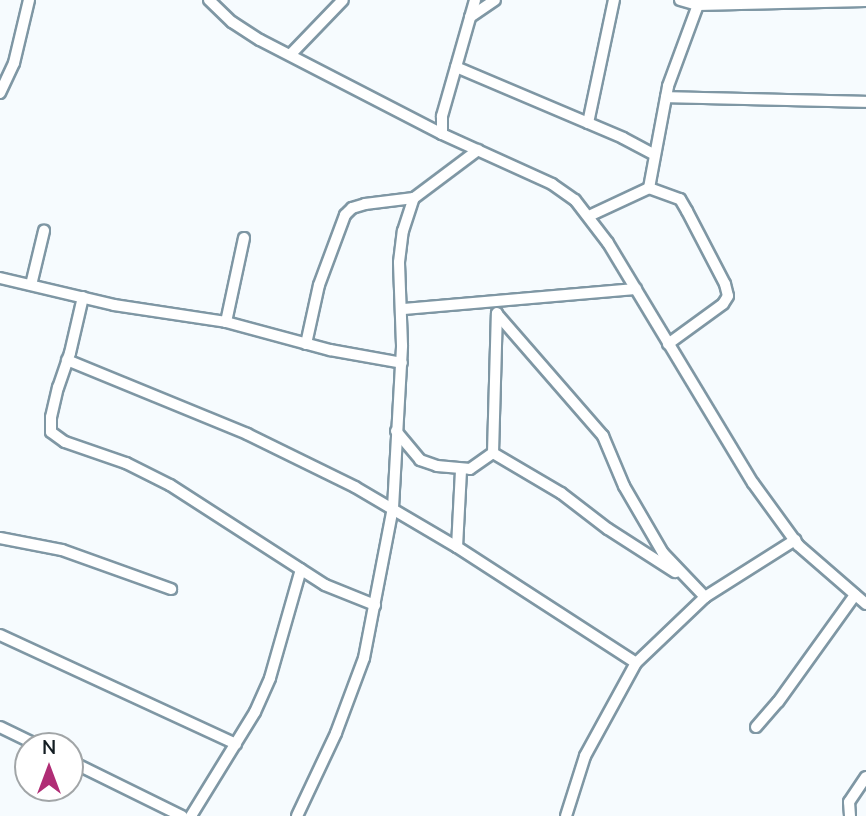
<!DOCTYPE html>
<style>
body{margin:0}
#map{position:relative;width:866px;height:816px;overflow:hidden;background:#f6fbfe;font-family:"Nunito Sans",sans-serif}
div>[style]{position:absolute}
[style*='--x']{left:calc(var(--x)*1px);top:calc(var(--y)*1px);width:calc(var(--w)*1px);rotate:calc(var(--a)*1deg)}
.roads{filter:drop-shadow(2px 0 #7f97a4) drop-shadow(-2px 0 #7f97a4) drop-shadow(0 2px #7f97a4) drop-shadow(0 -2px #7f97a4)}
.minor>*{height:10px;margin:-5px;padding:0 5px;transform-origin:5px;border-radius:5px;background:#fff}
span{translate:-50% -50%;white-space:nowrap;text-align:center;line-height:1.15;-webkit-text-stroke:5px #fff;paint-order:stroke}
.north{position:absolute;left:14px;top:732px;width:70px;height:70px;box-sizing:border-box;background:#fff;border:2px solid #a1a5a7;border-radius:50%;rotate:0deg;font-size:19px;font-weight:700;line-height:28px;text-align:center;color:#141e23}
.north::after{content:'';display:block;margin:auto;width:24px;height:32px;background:#b02d75;clip-path:polygon(50% 0,100% 100%,50% 72%,0 100%)}
</style>
<div id="map">
<div class="roads">
<div class="minor">
<div style="--x:209;--y:0;--w:32;--a:44"></div>
<div style="--x:232;--y:22;--w:33;--a:33"></div>
<div style="--x:260;--y:40;--w:205;--a:27.3"></div>
<div style="--x:442;--y:134;--w:121;--a:24.4"></div>
<div style="--x:552;--y:184;--w:28;--a:35"></div>
<div style="--x:575;--y:200;--w:54;--a:52.5"></div>
<div style="--x:608;--y:243;--w:280;--a:58.9"></div>
<div style="--x:753;--y:483;--w:77;--a:54"></div>
<div style="--x:798;--y:545;--w:90;--a:40.9"></div>
<div style="--x:680;--y:0;--w:19;--a:16"></div>
<div style="--x:698;--y:5;--w:168;--a:-1.4"></div>
<div style="--x:470;--y:17;--w:30;--a:-34"></div>
<div style="--x:290;--y:55;--w:76;--a:-46.1"></div>
<div style="--x:456;--y:67;--w:181;--a:23"></div>
<div style="--x:623;--y:138;--w:36;--a:28"></div>
<div style="--x:0;--y:93;--w:33;--a:-65"></div>
<div style="--x:14;--y:63;--w:65;--a:-76.6"></div>
<div style="--x:666;--y:97;--w:200;--a:1.4"></div>
<div style="--x:588;--y:123;--w:126;--a:-78.1"></div>
<div style="--x:442;--y:134;--w:18;--a:-90"></div>
<div style="--x:442;--y:116;--w:121;--a:-74.1"></div>
<div style="--x:649;--y:188;--w:104;--a:-79.4"></div>
<div style="--x:668;--y:86;--w:86;--a:-69.7"></div>
<div style="--x:589;--y:216;--w:66;--a:-25"></div>
<div style="--x:649;--y:188;--w:33;--a:20"></div>
<div style="--x:680;--y:199;--w:14;--a:60"></div>
<div style="--x:687;--y:211;--w:82;--a:62.5"></div>
<div style="--x:725;--y:284;--w:12;--a:76"></div>
<div style="--x:728;--y:296;--w:9;--a:122"></div>
<div style="--x:723;--y:304;--w:68;--a:144"></div>
<div style="--x:0;--y:278;--w:117;--a:13.3"></div>
<div style="--x:114;--y:305;--w:113;--a:8.6"></div>
<div style="--x:226;--y:322;--w:108;--a:15.1"></div>
<div style="--x:330;--y:350;--w:73;--a:10.2"></div>
<div style="--x:31;--y:285;--w:56;--a:-76.5"></div>
<div style="--x:83;--y:297;--w:57;--a:103.1"></div>
<div style="--x:70;--y:353;--w:36;--a:109"></div>
<div style="--x:58;--y:387;--w:31;--a:103"></div>
<div style="--x:51;--y:417;--w:15;--a:90"></div>
<div style="--x:51;--y:432;--w:17;--a:36"></div>
<div style="--x:65;--y:442;--w:65;--a:19"></div>
<div style="--x:126;--y:463;--w:49;--a:26.6"></div>
<div style="--x:170;--y:485;--w:184;--a:32.8"></div>
<div style="--x:325;--y:585;--w:54;--a:21.8"></div>
<div style="--x:403;--y:309;--w:234;--a:-4.9"></div>
<div style="--x:497;--y:314;--w:162;--a:49"></div>
<div style="--x:603;--y:436;--w:54;--a:67.2"></div>
<div style="--x:624;--y:486;--w:78;--a:59.8"></div>
<div style="--x:663;--y:553;--w:61;--a:46.3"></div>
<div style="--x:226;--y:322;--w:86;--a:-77.9"></div>
<div style="--x:306;--y:344;--w:60;--a:-77.6"></div>
<div style="--x:319;--y:285;--w:75;--a:-69.6"></div>
<div style="--x:345;--y:215;--w:10;--a:-45"></div>
<div style="--x:352;--y:208;--w:14;--a:-17"></div>
<div style="--x:365;--y:204;--w:49;--a:-7"></div>
<div style="--x:67;--y:360;--w:195;--a:22.3"></div>
<div style="--x:247;--y:434;--w:120;--a:26.1"></div>
<div style="--x:355;--y:487;--w:118;--a:30.5"></div>
<div style="--x:457;--y:547;--w:213;--a:32.9"></div>
<div style="--x:396;--y:431;--w:38;--a:50"></div>
<div style="--x:420;--y:460;--w:18;--a:19"></div>
<div style="--x:437;--y:466;--w:33;--a:5"></div>
<div style="--x:470;--y:469;--w:28;--a:-35"></div>
<div style="--x:493;--y:453;--w:79;--a:30.5"></div>
<div style="--x:561;--y:493;--w:59;--a:37.5"></div>
<div style="--x:608;--y:529;--w:80;--a:32.7"></div>
<div style="--x:493;--y:453;--w:140;--a:-88.4"></div>
<div style="--x:0;--y:538;--w:63;--a:11"></div>
<div style="--x:62;--y:550;--w:116;--a:19.7"></div>
<div style="--x:457;--y:547;--w:77;--a:-87"></div>
<div style="--x:0;--y:635;--w:260;--a:24.8"></div>
<div style="--x:0;--y:727;--w:43;--a:26"></div>
<div style="--x:756;--y:727;--w:33;--a:-49"></div>
<div style="--x:778;--y:702;--w:132;--a:-54.3"></div>
<div style="--x:70;--y:761;--w:125;--a:26.2"></div>
<div style="--x:191;--y:816;--w:122;--a:-58.4"></div>
<div style="--x:255;--y:712;--w:37;--a:-66"></div>
<div style="--x:270;--y:678;--w:113;--a:-74.1"></div>
<div style="--x:297;--y:816;--w:92;--a:-64.8"></div>
<div style="--x:336;--y:733;--w:80;--a:-69.5"></div>
<div style="--x:364;--y:658;--w:153;--a:-79.1"></div>
<div style="--x:393;--y:508;--w:163;--a:-86.8"></div>
<div style="--x:402;--y:345;--w:83;--a:-92.1"></div>
<div style="--x:399;--y:262;--w:31;--a:-83"></div>
<div style="--x:403;--y:231;--w:35;--a:-72"></div>
<div style="--x:414;--y:198;--w:80;--a:-36.9"></div>
<div style="--x:566;--y:816;--w:63;--a:-72.4"></div>
<div style="--x:585;--y:756;--w:106;--a:-61.3"></div>
<div style="--x:636;--y:663;--w:95;--a:-43.7"></div>
<div style="--x:705;--y:597;--w:107;--a:-32.3"></div>
<div style="--x:850;--y:816;--w:14;--a:-94"></div>
<div style="--x:849;--y:802;--w:30;--a:-56"></div>
</div>
</div>
<div class="north">N</div>
</div>
